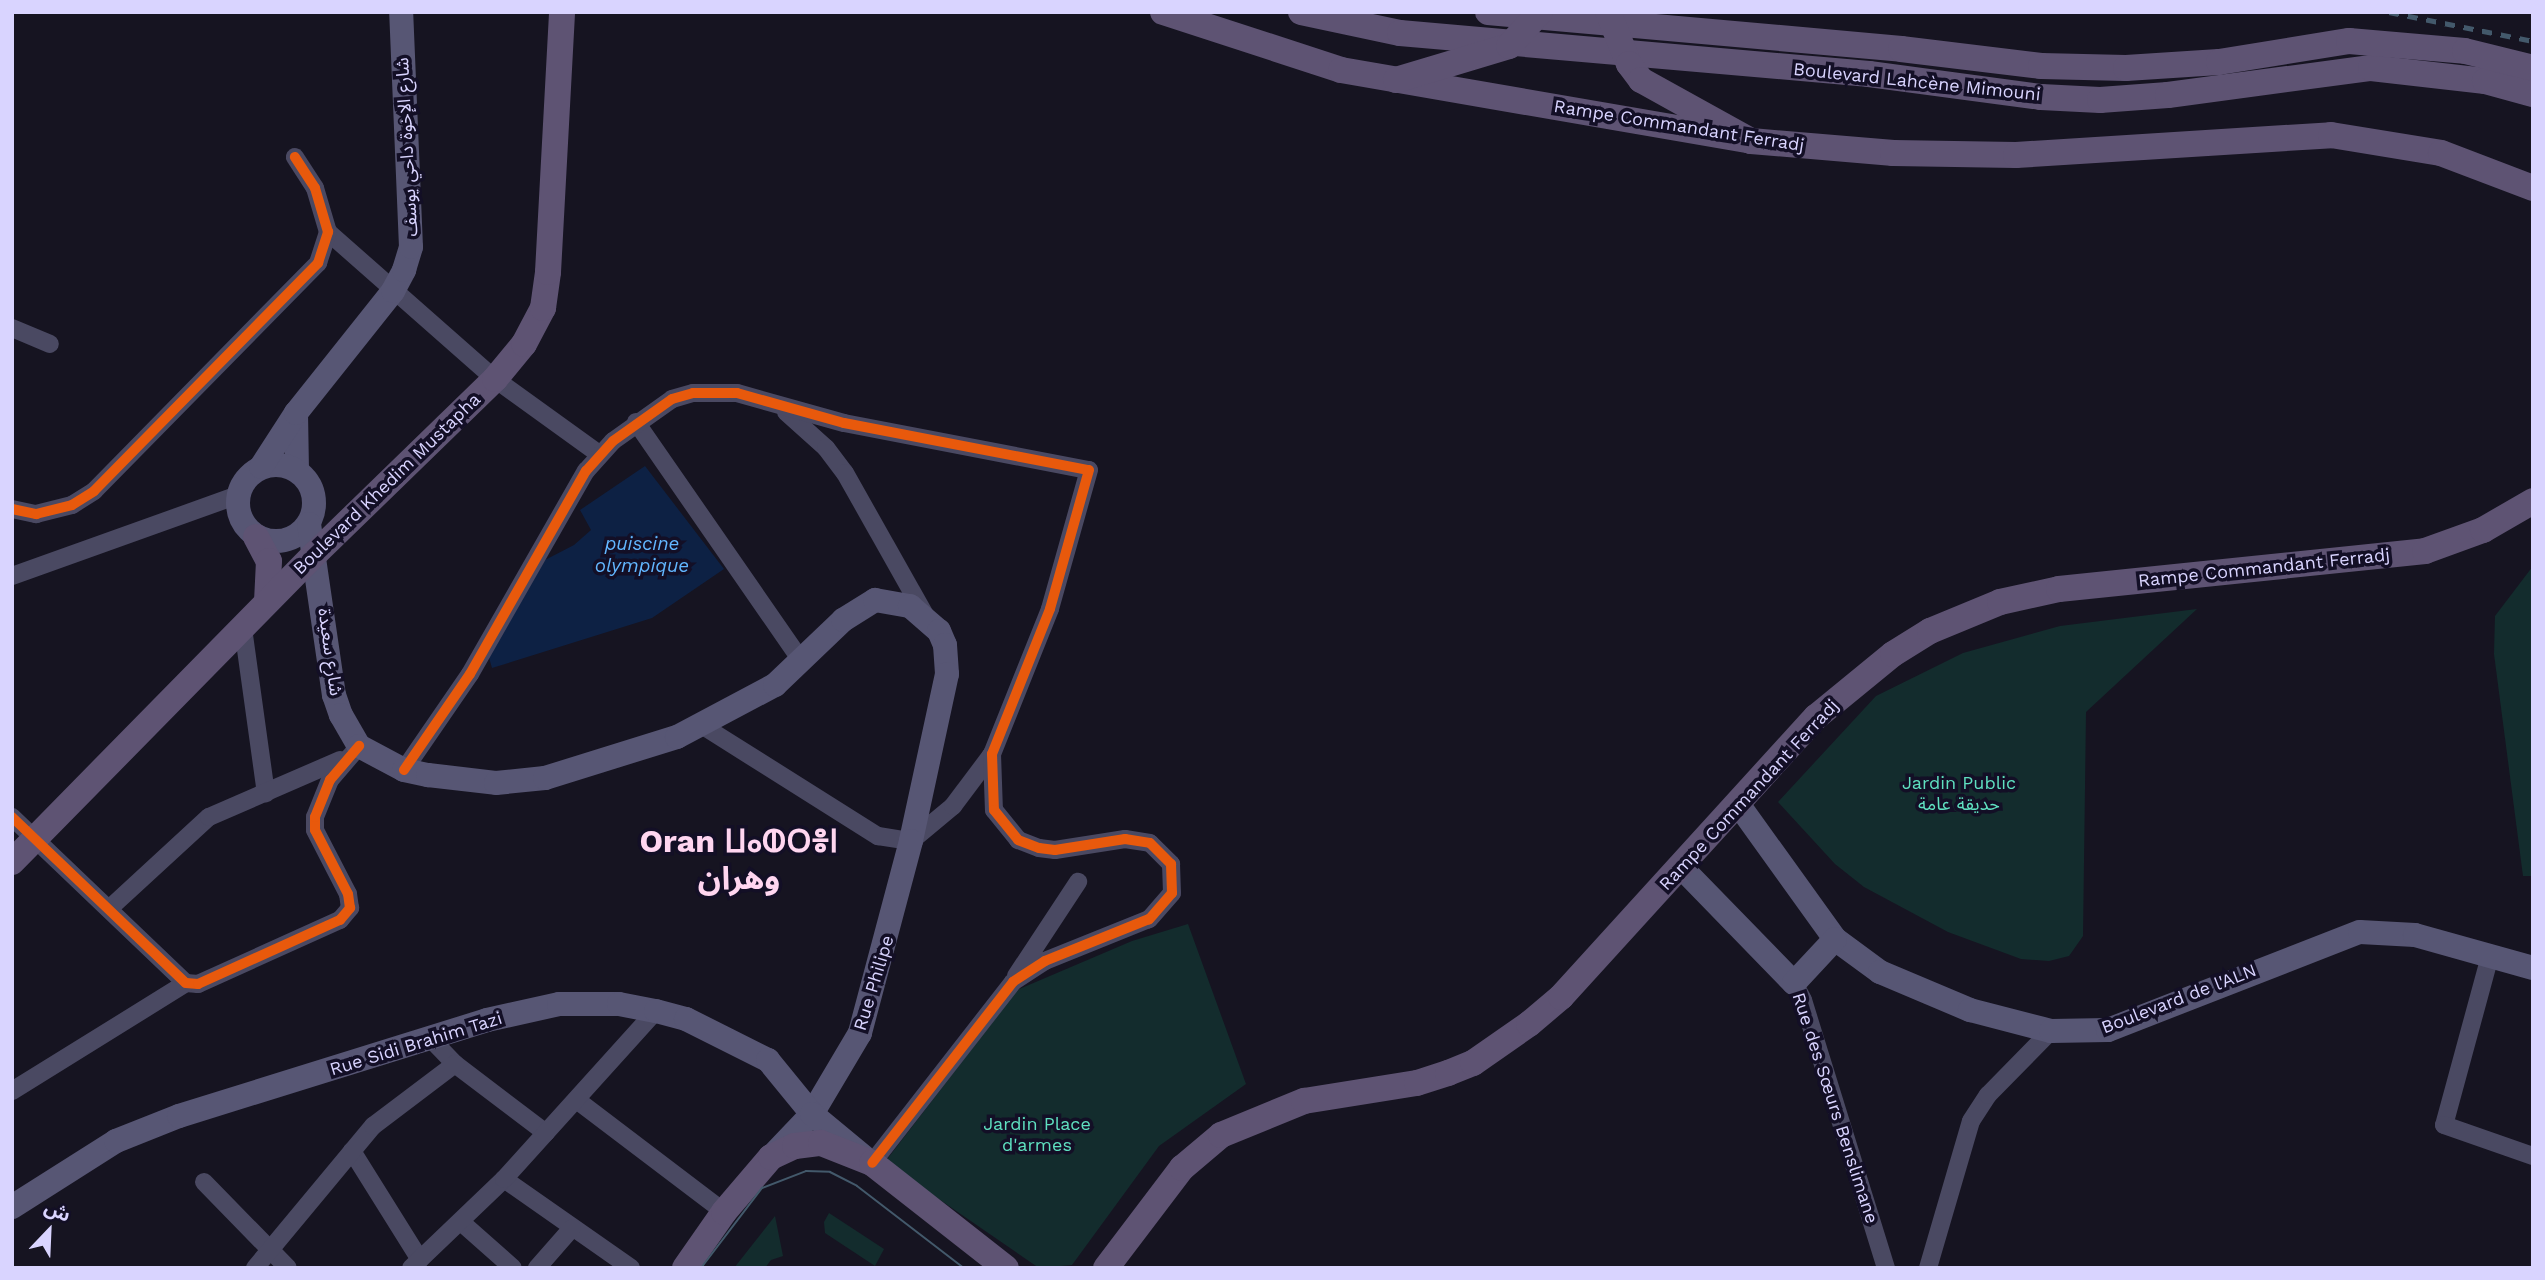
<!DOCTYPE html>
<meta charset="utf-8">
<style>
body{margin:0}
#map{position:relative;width:2545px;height:1280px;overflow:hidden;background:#161421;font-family:"Work Sans","Noto Sans Arabic","Noto Sans Tifinagh",sans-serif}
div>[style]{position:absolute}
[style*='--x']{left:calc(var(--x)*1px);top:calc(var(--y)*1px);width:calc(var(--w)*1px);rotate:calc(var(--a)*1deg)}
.green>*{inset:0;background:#132c2d}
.water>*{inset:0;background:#0d2144}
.street>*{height:18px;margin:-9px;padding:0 9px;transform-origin:9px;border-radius:9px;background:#4a4962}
.secondary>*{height:24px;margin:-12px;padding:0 12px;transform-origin:12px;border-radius:12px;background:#575674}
.secondary>.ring{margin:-12px;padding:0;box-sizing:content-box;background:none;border:24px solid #575674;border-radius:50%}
.primary>*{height:26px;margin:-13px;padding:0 13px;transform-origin:13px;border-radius:13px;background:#5e5373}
.tram>*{height:2px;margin:-1px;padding:0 1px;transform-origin:1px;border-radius:1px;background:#43596b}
.rail>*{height:5px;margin-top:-2.5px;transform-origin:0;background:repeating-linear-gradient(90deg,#43596b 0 10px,transparent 0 19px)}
.primary-bridge>*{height:26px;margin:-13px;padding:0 13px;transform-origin:13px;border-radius:13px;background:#5e5373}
.cycleway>*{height:10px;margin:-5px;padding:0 5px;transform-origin:5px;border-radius:5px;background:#e8590c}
span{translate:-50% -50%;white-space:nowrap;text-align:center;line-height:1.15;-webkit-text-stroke:7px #130f26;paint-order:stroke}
.street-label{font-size:18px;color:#d9d4ff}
.park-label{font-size:18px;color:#5fe0c0}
.water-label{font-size:19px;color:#62b6ff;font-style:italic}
.town-label{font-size:32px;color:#ffd6f0;font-weight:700}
.frame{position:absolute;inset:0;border:14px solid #d9d4ff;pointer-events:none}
.north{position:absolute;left:14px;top:1196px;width:70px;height:70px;-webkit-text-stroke:5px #130f26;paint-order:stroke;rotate:23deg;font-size:19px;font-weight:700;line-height:28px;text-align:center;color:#d9d4ff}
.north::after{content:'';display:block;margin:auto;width:24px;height:32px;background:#d9d4ff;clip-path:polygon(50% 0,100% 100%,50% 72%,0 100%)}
</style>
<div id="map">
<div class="green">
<div style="clip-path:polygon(2533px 566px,2533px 876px,2523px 876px,2494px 654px,2495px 616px)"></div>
<div style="clip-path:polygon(2197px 609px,2086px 712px,2083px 936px,2069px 956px,2049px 961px,2021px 959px,1948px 932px,1864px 887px,1835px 864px,1778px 802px,1876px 696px,1963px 653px,2060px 626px)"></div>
<div style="clip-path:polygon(1188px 924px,1246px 1084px,1159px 1146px,1072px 1265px,1039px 1268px,885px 1162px,1017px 990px,1132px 941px)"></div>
<div style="clip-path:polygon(829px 1213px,884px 1249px,875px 1266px,825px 1233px,824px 1222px)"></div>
<div style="clip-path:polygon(775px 1216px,783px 1256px,771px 1260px,765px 1268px,734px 1268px)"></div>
</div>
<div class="water">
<div style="clip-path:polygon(645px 466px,724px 569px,652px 618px,492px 668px,488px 654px,545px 560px,574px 545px,591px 530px,580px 510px)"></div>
</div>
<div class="street">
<div style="--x:328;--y:232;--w:222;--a:41.4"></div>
<div style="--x:495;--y:379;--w:128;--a:35.8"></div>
<div style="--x:12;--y:328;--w:41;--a:22.8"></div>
<div style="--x:786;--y:412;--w:54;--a:42"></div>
<div style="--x:826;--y:448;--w:31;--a:53"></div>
<div style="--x:845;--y:473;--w:163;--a:60.6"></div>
<div style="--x:636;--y:422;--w:292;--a:55.3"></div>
<div style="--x:12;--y:509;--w:25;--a:12"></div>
<div style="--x:36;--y:514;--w:37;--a:-14"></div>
<div style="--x:72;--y:505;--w:26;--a:-32"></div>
<div style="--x:94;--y:491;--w:320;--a:-45.5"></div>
<div style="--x:318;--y:263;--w:33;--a:-72"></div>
<div style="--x:328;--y:232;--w:46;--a:-106.5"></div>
<div style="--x:315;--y:188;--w:37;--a:-123"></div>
<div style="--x:12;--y:576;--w:240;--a:-19.7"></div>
<div style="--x:243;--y:628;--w:167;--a:82.1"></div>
<div style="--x:703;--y:726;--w:207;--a:32.2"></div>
<div style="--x:878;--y:836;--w:33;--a:9"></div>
<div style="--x:911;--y:841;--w:55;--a:-39.8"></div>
<div style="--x:953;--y:806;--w:65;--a:-53.1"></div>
<div style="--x:404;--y:770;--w:116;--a:-55.5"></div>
<div style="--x:470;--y:674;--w:234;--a:-60.3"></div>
<div style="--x:586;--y:471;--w:40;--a:-48"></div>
<div style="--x:613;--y:441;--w:72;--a:-35.4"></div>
<div style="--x:672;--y:399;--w:22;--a:-16"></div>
<div style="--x:693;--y:393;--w:44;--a:0"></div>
<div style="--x:737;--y:393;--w:111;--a:15.7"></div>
<div style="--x:844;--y:423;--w:249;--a:10.9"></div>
<div style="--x:1089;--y:470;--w:144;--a:105.7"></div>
<div style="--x:1050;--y:609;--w:156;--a:111.8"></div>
<div style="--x:992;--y:754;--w:56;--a:88"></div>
<div style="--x:994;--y:810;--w:38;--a:51"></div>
<div style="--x:1018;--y:840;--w:22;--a:21"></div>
<div style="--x:1039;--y:848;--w:16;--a:7"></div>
<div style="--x:1055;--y:850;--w:71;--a:-8.9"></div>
<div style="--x:1125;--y:839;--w:25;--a:9"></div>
<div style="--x:1150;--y:843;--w:30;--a:45"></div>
<div style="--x:1171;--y:864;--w:29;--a:88"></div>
<div style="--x:1172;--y:893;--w:35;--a:131"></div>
<div style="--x:1149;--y:919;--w:112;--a:158"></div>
<div style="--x:1045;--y:961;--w:38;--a:147"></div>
<div style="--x:1013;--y:982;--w:229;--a:127.9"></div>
<div style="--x:12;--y:817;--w:240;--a:43.7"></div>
<div style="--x:186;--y:983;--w:12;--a:5"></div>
<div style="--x:198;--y:984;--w:156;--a:-24.3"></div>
<div style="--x:340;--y:920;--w:16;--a:-50"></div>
<div style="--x:350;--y:908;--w:14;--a:-98"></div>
<div style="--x:348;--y:894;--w:72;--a:-117.3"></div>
<div style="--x:315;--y:830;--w:13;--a:-90"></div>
<div style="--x:315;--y:817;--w:40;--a:-68"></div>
<div style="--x:330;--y:780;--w:45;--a:-49.5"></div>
<div style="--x:111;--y:907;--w:133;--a:-42.6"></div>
<div style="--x:209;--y:817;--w:143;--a:-23.5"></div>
<div style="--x:2490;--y:956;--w:175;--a:105.2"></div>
<div style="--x:2444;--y:1125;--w:94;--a:19.2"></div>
<div style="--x:1016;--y:976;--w:113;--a:-56.6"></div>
<div style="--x:1794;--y:983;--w:19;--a:62"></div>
<div style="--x:1803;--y:1000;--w:281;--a:72.8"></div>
<div style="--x:430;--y:1038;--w:36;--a:46"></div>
<div style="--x:455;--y:1064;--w:114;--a:37.2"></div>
<div style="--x:12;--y:1091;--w:205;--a:-31.8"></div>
<div style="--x:578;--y:1101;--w:183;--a:37.2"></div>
<div style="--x:352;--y:1151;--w:128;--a:58"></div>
<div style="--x:504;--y:1179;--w:155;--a:35"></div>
<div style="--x:204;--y:1182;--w:120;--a:45.7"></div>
<div style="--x:461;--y:1222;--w:69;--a:41.5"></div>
<div style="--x:255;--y:1268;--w:185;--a:-50.3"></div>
<div style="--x:373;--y:1126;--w:103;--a:-37.1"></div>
<div style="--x:411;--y:1268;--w:129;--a:-43.7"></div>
<div style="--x:504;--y:1179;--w:227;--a:-47.9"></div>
<div style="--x:537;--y:1268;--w:53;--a:-48.8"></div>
<div style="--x:1928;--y:1268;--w:153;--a:-73.7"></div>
<div style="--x:1971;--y:1121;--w:31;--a:-57"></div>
<div style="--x:1988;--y:1095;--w:90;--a:-45.5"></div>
</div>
<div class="secondary">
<div style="--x:296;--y:413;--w:58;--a:89"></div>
<div class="ring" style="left:238px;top:465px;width:52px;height:52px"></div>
<div style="--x:261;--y:467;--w:64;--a:-57.1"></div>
<div style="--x:296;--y:413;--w:156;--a:-51.5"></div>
<div style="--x:393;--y:291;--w:24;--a:-62"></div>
<div style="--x:404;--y:270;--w:24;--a:-73"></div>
<div style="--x:411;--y:247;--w:235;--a:-92.4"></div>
<div style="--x:309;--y:524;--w:173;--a:81.7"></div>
<div style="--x:334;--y:695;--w:21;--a:71"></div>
<div style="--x:341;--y:715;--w:36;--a:60"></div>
<div style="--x:359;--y:746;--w:51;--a:28.1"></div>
<div style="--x:404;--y:770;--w:25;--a:12"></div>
<div style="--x:428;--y:775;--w:68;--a:6.7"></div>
<div style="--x:496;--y:783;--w:49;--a:-5.8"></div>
<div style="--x:545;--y:778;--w:138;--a:-17.3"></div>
<div style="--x:677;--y:737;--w:111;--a:-28"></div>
<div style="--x:775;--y:685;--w:94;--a:-43.7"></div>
<div style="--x:843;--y:620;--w:38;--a:-32"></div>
<div style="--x:875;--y:600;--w:36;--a:10"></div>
<div style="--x:910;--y:606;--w:38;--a:41"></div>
<div style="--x:939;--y:631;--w:15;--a:67"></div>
<div style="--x:945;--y:645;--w:29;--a:86"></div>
<div style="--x:947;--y:674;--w:171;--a:102.2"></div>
<div style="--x:911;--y:841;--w:199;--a:104.9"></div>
<div style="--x:860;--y:1033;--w:94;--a:120.7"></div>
<div style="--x:812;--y:1114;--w:58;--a:133.6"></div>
<div style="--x:1738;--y:804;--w:166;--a:54.3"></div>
<div style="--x:1835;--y:939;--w:56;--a:36.3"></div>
<div style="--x:1880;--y:972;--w:98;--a:22.9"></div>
<div style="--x:1970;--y:1010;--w:84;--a:14.5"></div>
<div style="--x:2051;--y:1031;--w:57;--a:-1"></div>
<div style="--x:2108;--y:1030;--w:270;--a:-21.3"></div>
<div style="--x:2360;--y:932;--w:55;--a:3.1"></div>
<div style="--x:2415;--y:935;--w:123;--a:15.6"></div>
<div style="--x:1681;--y:867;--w:162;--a:45.8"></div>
<div style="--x:1794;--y:983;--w:60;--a:-47"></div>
<div style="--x:12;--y:1207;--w:123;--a:-32.4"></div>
<div style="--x:116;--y:1141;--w:68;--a:-21.6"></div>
<div style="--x:179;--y:1116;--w:323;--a:-17.3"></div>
<div style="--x:487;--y:1020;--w:74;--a:-12.5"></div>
<div style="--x:559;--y:1004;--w:60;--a:0"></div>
<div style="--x:619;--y:1004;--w:38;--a:11"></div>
<div style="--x:656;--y:1011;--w:31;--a:15"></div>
<div style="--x:686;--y:1019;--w:92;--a:26.6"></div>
<div style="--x:768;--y:1060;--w:70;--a:50.8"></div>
<div style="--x:812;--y:1114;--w:67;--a:39.6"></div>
</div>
<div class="primary">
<div style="--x:1163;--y:12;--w:187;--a:18"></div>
<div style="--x:1341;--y:70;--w:416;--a:9.8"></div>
<div style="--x:1751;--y:141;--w:143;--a:4.8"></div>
<div style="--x:1893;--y:153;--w:123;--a:0.9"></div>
<div style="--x:2016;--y:155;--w:316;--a:-3.6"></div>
<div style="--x:2331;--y:135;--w:111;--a:9.3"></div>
<div style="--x:2441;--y:153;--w:98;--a:20.8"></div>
<div style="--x:1301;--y:12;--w:101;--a:12"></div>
<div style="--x:1400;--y:33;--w:471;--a:5"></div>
<div style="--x:1869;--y:74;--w:174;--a:7.6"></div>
<div style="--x:2041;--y:97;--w:59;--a:2.9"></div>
<div style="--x:2100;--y:100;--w:68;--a:-4.2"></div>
<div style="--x:2168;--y:95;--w:205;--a:-7.6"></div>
<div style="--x:2371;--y:68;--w:115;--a:6.5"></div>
<div style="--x:2485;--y:81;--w:50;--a:15.2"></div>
<div style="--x:1488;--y:12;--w:415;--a:5.1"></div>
<div style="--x:1901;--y:49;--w:141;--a:6.9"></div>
<div style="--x:2041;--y:66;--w:85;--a:1.3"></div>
<div style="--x:2126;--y:68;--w:93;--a:-3.7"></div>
<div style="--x:2219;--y:62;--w:132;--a:-9.2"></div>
<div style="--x:2349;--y:41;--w:116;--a:4.9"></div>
<div style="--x:2465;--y:51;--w:70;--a:14"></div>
<div style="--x:256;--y:537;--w:27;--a:62"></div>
<div style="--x:269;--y:561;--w:41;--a:92.8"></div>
<div style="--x:12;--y:862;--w:433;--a:-45.5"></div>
<div style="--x:316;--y:553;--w:250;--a:-44.2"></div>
<div style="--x:495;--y:379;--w:45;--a:-50.4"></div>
<div style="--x:524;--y:344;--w:41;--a:-62.2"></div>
<div style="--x:543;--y:308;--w:36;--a:-82"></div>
<div style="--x:548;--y:272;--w:260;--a:-86.9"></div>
<div style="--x:685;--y:1268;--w:68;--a:-55.1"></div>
<div style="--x:724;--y:1212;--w:72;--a:-49.5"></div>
<div style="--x:771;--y:1157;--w:26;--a:-25"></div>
<div style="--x:795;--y:1146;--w:26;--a:-7"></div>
<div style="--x:821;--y:1143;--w:55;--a:21.4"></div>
<div style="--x:872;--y:1163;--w:170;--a:38.1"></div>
<div style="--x:1106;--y:1268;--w:126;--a:-52.8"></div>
<div style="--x:1182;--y:1168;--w:51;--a:-40.2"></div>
<div style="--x:1221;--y:1135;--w:90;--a:-22.3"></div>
<div style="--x:1304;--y:1101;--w:114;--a:-9.1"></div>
<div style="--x:1417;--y:1083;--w:33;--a:-18"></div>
<div style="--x:1448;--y:1073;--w:27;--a:-22"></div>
<div style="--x:1473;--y:1063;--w:68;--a:-34.9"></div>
<div style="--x:1529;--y:1024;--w:42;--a:-40.2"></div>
<div style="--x:1561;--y:997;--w:379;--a:-47.7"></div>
<div style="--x:1816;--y:717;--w:99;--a:-39.3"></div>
<div style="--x:1893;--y:654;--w:44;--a:-31.9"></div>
<div style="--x:1930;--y:631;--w:76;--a:-22.5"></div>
<div style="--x:2000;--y:602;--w:60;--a:-12.4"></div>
<div style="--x:2059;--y:589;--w:368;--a:-5.9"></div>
<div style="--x:2425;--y:551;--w:62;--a:-19.9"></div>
<div style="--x:2483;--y:530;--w:58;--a:-30.1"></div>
</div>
<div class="tram">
<div style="--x:701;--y:1268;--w:101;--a:-52.7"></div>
<div style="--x:762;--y:1188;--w:47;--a:-21.1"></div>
<div style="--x:806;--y:1171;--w:24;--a:2"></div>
<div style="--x:830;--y:1172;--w:30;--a:27"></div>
<div style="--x:857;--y:1186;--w:135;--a:37.5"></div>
</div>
<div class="rail">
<div style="--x:2389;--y:12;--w:147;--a:11.4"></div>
</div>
<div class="primary-bridge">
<div style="--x:1608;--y:12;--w:56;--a:68"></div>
<div style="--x:1629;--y:64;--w:20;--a:53"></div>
<div style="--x:1641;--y:80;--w:126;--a:29"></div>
<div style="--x:1396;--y:80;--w:118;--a:-16.7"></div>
<div style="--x:1509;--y:46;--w:46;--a:-47.6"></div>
</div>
<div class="cycleway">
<div style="--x:12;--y:509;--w:25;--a:12"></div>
<div style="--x:36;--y:514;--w:37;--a:-14"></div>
<div style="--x:72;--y:505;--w:26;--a:-32"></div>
<div style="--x:94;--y:491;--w:320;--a:-45.5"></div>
<div style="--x:318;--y:263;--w:33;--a:-72"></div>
<div style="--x:328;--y:232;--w:46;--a:-106.5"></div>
<div style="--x:315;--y:188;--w:37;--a:-123"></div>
<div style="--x:404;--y:770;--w:116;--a:-55.5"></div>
<div style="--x:470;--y:674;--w:234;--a:-60.3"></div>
<div style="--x:586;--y:471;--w:40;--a:-48"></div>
<div style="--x:613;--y:441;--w:72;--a:-35.4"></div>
<div style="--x:672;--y:399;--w:22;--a:-16"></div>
<div style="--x:693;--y:393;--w:44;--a:0"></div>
<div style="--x:737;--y:393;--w:111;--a:15.7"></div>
<div style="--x:844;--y:423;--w:249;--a:10.9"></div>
<div style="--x:1089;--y:470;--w:144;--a:105.7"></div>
<div style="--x:1050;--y:609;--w:156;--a:111.8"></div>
<div style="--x:992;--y:754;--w:56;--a:88"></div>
<div style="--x:994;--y:810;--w:38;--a:51"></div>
<div style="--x:1018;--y:840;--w:22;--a:21"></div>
<div style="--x:1039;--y:848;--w:16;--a:7"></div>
<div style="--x:1055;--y:850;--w:71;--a:-8.9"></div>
<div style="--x:1125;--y:839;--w:25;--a:9"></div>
<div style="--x:1150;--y:843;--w:30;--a:45"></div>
<div style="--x:1171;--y:864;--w:29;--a:88"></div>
<div style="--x:1172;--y:893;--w:35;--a:131"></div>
<div style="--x:1149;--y:919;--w:112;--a:158"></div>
<div style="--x:1045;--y:961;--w:38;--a:147"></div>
<div style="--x:1013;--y:982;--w:229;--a:127.9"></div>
<div style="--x:12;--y:817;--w:240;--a:43.7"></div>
<div style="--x:186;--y:983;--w:12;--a:5"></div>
<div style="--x:198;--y:984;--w:156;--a:-24.3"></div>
<div style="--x:340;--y:920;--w:16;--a:-50"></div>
<div style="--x:350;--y:908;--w:14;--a:-98"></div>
<div style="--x:348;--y:894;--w:72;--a:-117.3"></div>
<div style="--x:315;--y:830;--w:13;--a:-90"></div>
<div style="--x:315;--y:817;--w:40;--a:-68"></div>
<div style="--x:330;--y:780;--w:45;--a:-49.5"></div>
</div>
<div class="street-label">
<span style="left:1917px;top:82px;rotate:6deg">Boulevard Lahcène Mimouni</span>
<span style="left:1679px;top:126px;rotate:9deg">Rampe Commandant Ferradj</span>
<span style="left:407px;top:147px;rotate:-93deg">شارع الإخوة داحي يوسف</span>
<span style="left:387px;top:484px;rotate:-44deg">Boulevard Khedim Mustapha</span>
<span style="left:2264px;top:568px;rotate:-6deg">Rampe Commandant Ferradj</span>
<span style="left:330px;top:652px;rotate:82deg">شارع سعيدة</span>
<span style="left:1749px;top:795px;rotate:-47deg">Rampe Commandant Ferradj</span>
<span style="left:874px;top:983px;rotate:-73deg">Rue Philipe</span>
<span style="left:2179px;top:999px;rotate:-21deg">Boulevard de l'ALN</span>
<span style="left:416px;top:1044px;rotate:-17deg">Rue Sidi Brahim Tazi</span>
<span style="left:1835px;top:1108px;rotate:72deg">Rue des Sœurs Benslimane</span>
</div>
<div class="park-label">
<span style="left:1959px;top:794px">Jardin Public<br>حديقة عامة</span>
<span style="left:1037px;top:1135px">Jardin Place<br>d'armes</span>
</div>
<div class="water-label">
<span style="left:642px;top:555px">puiscine<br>olympique</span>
</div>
<div class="town-label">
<span style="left:739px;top:860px">Oran ⵡⴰⵀⵔⴻⵏ<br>وهران</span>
</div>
<div class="frame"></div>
<div class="north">ش</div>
</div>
